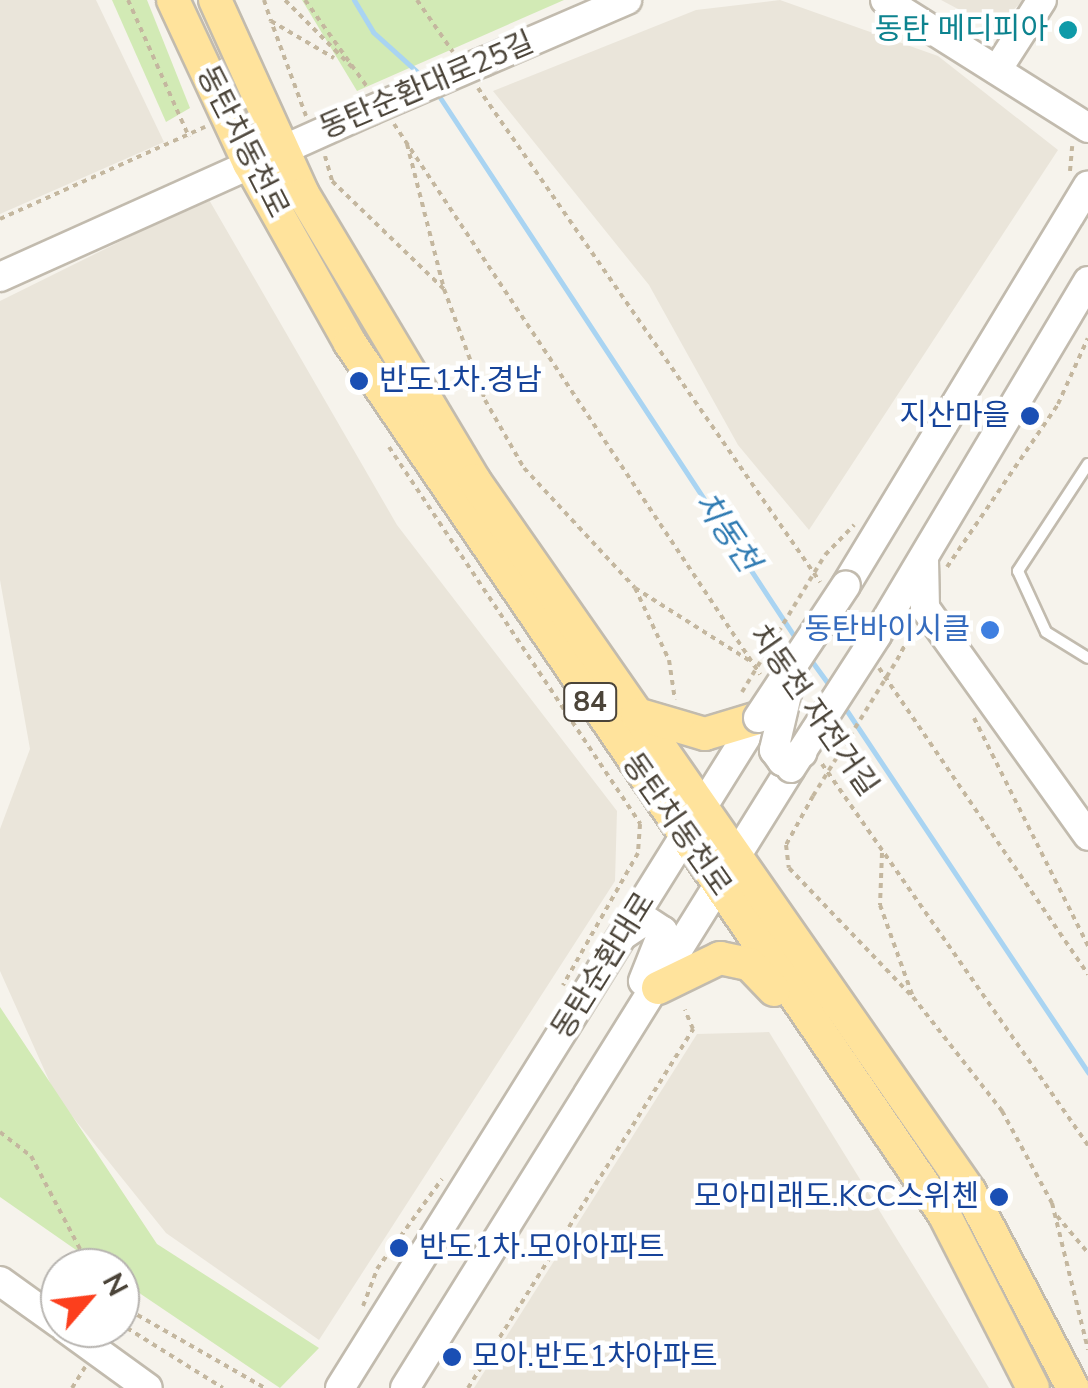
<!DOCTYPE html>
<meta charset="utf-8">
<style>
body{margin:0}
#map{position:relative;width:1088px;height:1388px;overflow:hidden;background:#f6f3ec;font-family:"Nunito Sans","Noto Sans KR",sans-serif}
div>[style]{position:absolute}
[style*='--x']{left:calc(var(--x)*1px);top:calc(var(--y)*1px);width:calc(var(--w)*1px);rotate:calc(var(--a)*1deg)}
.residential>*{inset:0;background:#eae5da}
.green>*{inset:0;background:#d2eab5}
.stream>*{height:5px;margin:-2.5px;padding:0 2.5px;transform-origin:2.5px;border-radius:2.5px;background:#a9d4f2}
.path>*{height:4px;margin-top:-2px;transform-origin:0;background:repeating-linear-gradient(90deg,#c4b79f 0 5px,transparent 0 10px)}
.roads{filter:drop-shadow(2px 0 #c2bbae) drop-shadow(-2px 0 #c2bbae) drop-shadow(0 2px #c2bbae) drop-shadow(0 -2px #c2bbae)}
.service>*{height:10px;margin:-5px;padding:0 5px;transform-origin:5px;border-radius:5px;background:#fff}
.tertiary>*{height:28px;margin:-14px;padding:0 14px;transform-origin:14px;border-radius:14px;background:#fff}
.primary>*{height:32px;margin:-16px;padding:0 16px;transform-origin:16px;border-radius:16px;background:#ffe39c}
.path-bridge>*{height:4px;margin-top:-2px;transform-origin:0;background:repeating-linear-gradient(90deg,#c4b79f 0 5px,transparent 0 10px)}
.bridges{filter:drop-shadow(2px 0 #c2bbae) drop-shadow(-2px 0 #c2bbae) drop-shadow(0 2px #c2bbae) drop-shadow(0 -2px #c2bbae)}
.tertiary-bridge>*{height:28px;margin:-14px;padding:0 14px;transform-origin:14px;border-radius:14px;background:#fff}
.dots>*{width:28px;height:28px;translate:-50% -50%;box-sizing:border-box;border:5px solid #fff;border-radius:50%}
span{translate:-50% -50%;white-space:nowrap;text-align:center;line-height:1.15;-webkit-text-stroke:9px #fff;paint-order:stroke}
.shield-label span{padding:2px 8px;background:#fff;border:2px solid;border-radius:8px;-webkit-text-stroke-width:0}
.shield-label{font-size:28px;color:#4b4439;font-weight:700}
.culture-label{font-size:30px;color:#0d838f}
.right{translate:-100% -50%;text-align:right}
.street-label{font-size:30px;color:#4b4439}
.transit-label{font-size:30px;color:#164399}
.left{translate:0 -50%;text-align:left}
.shop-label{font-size:30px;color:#366cbe}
.water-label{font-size:32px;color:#2e7ab2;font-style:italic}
.north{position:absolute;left:40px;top:1248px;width:100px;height:100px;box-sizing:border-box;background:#fff;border:2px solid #b7b4b0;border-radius:50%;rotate:62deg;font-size:28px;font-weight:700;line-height:40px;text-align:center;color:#4b4439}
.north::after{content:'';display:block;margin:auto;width:35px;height:45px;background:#fc3f1d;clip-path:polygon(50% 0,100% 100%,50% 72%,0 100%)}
</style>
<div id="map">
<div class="residential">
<div style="clip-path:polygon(0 0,96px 0,164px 142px,0 214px)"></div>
<div style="clip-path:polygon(780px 0,938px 56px,1058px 150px,809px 530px,738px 445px,649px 285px,493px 91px,696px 10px)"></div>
<div style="clip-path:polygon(941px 0,1024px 0,994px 28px)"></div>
<div style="clip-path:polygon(208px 198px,397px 525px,617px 811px,615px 881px,319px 1340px,166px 1233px,56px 1096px,0 971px,0 829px,30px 749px,0 580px,0 301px)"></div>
<div style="clip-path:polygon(769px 1032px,989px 1388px,474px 1388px,697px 1034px)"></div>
</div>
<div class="green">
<div style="clip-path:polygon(112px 0,147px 0,190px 108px,166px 122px)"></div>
<div style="clip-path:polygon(302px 0,564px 0,357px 91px)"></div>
<div style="clip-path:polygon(0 1007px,157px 1244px,319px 1348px,280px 1388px,120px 1280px,120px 1268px,102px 1268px,0 1197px)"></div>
</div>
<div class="stream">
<div style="--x:354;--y:0;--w:37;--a:59"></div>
<div style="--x:373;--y:32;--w:67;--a:42"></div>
<div style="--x:437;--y:93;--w:653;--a:56.67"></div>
<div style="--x:808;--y:656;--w:39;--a:54"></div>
<div style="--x:843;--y:705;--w:442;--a:56.3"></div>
</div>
<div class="path">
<div style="--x:128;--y:0;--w:150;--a:66"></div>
<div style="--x:264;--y:0;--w:22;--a:72"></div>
<div style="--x:285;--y:0;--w:99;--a:45"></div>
<div style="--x:305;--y:0;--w:108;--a:54.4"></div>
<div style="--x:417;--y:0;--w:63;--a:55.3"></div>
<div style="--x:478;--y:88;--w:601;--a:55.3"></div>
<div style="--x:306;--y:116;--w:101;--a:-110.2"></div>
<div style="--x:271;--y:21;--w:73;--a:30.4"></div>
<div style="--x:394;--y:124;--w:661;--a:56.36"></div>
<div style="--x:407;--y:144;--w:150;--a:75.7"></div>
<div style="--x:325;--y:156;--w:26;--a:74"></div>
<div style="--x:332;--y:181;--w:156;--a:44"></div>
<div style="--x:444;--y:289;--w:118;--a:69.7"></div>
<div style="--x:485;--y:400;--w:78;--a:60.2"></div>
<div style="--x:524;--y:468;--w:163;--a:47.2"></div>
<div style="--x:635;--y:588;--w:136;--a:32.4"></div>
<div style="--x:1070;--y:171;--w:25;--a:-85"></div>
<div style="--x:0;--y:219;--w:225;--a:-24.2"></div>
<div style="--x:389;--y:447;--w:453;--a:56.3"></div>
<div style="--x:640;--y:824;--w:29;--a:94"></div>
<div style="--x:638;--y:853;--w:152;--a:119.6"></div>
<div style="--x:825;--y:555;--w:42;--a:-46"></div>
<div style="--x:947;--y:567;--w:197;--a:-55.7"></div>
<div style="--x:1058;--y:404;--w:72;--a:-65.6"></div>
<div style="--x:635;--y:588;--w:80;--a:64.7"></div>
<div style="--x:669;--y:660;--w:40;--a:81.5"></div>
<div style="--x:897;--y:660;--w:36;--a:-62"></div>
<div style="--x:879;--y:668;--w:371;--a:55.7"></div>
<div style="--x:974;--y:718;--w:255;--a:63.4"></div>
<div style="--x:822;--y:764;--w:465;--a:55.1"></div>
<div style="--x:813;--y:796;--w:56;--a:118.9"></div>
<div style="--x:786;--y:845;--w:23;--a:83"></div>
<div style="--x:789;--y:868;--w:175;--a:46.2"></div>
<div style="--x:882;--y:853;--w:52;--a:92.2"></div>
<div style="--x:880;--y:905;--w:98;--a:70.3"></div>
<div style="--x:913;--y:997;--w:145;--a:52"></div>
<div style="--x:1002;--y:1111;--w:105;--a:61.5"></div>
<div style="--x:1052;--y:1203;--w:151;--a:76.2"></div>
<div style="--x:0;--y:1132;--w:39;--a:38"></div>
<div style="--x:31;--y:1156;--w:127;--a:62.2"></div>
<div style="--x:1057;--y:1216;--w:48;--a:50"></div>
<div style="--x:120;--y:1305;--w:167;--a:29.8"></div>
<div style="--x:363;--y:1306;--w:40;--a:-69"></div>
<div style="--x:377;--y:1269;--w:111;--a:-54.2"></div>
<div style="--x:120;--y:1310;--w:19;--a:69"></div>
<div style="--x:127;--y:1328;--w:113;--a:32"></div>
<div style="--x:72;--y:1388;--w:25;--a:-58"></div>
<div style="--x:468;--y:1388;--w:424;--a:-57.9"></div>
<div style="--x:693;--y:1029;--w:21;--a:-113"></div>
</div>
<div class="roads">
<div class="service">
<div style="--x:1088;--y:464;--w:128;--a:123.2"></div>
<div style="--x:1018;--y:571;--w:67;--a:65.3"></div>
<div style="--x:1046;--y:632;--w:49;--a:31.8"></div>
</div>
<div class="tertiary">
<div style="--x:885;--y:0;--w:240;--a:32.2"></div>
<div style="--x:483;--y:62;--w:157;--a:-23.3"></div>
<div style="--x:997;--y:70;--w:83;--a:-57.3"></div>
<div style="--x:0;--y:277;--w:405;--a:-24.2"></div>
<div style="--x:924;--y:560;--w:48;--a:88.8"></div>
<div style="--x:925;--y:608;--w:280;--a:54.4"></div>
<div style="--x:846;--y:585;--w:467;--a:-58.8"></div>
<div style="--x:877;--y:635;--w:412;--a:-59.2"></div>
<div style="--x:625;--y:934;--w:25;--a:-34"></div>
<div style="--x:646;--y:920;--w:20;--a:33"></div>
<div style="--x:663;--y:931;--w:54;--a:111.8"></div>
<div style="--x:0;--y:1281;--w:74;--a:35.6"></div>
<div style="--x:65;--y:1328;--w:102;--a:35.9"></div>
<div style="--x:340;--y:1388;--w:790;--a:-58.04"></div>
<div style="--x:405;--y:1388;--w:730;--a:-58.09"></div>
</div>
<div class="primary">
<div style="--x:173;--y:0;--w:180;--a:65"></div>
<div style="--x:249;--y:163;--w:206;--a:60.7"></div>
<div style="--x:350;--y:343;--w:1054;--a:55.71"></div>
<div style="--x:944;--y:1214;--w:195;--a:62.9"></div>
<div style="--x:215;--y:0;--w:213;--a:65.6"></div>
<div style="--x:303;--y:194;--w:333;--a:59.1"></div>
<div style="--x:474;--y:480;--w:868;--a:55.14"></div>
<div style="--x:970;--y:1192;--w:221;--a:62.3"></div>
<div style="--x:637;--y:714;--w:71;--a:16.4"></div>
<div style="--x:705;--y:734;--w:55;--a:-16.8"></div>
<div style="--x:658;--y:988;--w:69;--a:-25.8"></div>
<div style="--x:720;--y:958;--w:30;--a:12"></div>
<div style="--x:749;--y:964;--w:36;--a:46"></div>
</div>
</div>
<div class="path-bridge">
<div style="--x:742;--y:692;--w:160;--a:-58.8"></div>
<div style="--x:813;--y:796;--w:160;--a:-58.3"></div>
</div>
<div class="bridges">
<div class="tertiary-bridge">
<div style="--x:369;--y:111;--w:124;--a:-23.3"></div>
<div style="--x:789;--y:686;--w:66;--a:103.2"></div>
<div style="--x:774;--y:750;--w:14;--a:54"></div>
<div style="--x:782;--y:761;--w:22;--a:-22"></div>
<div style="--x:758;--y:718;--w:159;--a:-56.5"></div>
<div style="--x:791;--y:768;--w:158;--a:-57.1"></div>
</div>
</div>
<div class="dots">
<div style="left:1068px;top:30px;background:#0f9aa8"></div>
<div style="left:359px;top:381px;background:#1a4fb4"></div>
<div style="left:1030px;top:416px;background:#1a4fb4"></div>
<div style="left:990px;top:630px;background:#3f7fe0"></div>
<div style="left:999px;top:1197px;background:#1a4fb4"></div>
<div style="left:399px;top:1248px;background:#1a4fb4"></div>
<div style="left:452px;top:1357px;background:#1a4fb4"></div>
</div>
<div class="shield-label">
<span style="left:590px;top:702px">84</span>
</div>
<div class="culture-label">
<span class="right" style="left:1048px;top:30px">동탄 메디피아</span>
</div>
<div class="street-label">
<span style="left:427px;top:86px;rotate:-23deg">동탄순환대로25길</span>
<span style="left:242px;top:142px;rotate:63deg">동탄치동천로</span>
<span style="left:813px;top:711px;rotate:55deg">치동천 자전거길</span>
<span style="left:676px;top:825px;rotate:55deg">동탄치동천로</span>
<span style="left:604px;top:966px;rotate:-58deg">동탄순환대로</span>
</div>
<div class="transit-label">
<span class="left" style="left:379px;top:381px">반도1차.경남</span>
<span class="right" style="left:1010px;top:416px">지산마을</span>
<span class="right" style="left:979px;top:1197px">모아미래도.KCC스위첸</span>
<span class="left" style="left:419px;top:1248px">반도1차.모아아파트</span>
<span class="left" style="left:472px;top:1357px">모아.반도1차아파트</span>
</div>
<div class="shop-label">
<span class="right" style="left:970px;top:630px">동탄바이시클</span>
</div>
<div class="water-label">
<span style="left:726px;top:532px;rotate:56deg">치동천</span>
</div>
<div class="north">N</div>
</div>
